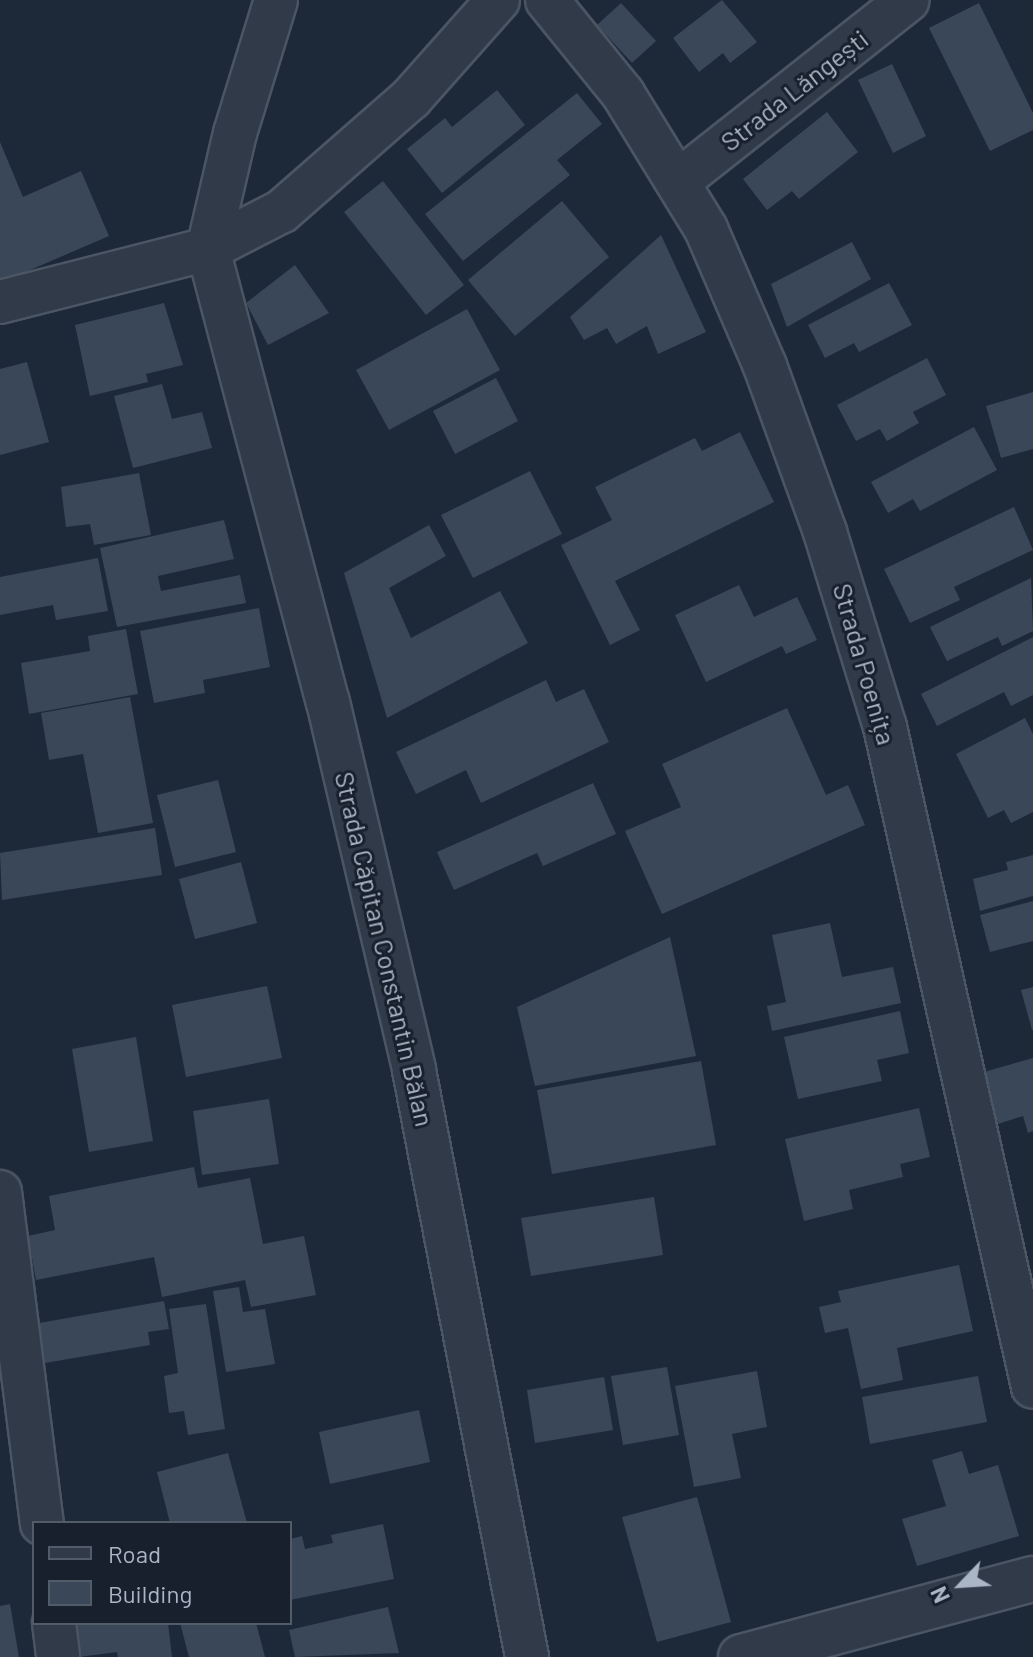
<!DOCTYPE html>
<meta charset="utf-8">
<style>
body{margin:0}
#map{position:relative;width:1033px;height:1657px;overflow:hidden;background:#1d2938;font-family:Barlow,sans-serif}
div>[style]{position:absolute}
[style*='--x']{left:calc(var(--x)*1px);top:calc(var(--y)*1px);width:calc(var(--w)*1px);rotate:calc(var(--a)*1deg)}
.building>*{inset:0;background:#394758}
.roads{filter:drop-shadow(2px 0 #4b5563) drop-shadow(-2px 0 #4b5563) drop-shadow(0 2px #4b5563) drop-shadow(0 -2px #4b5563)}
.minor>*{height:42px;margin:-21px;padding:0 21px;transform-origin:21px;border-radius:21px;background:#313a48}
.tertiary>*{height:44px;margin:-22px;padding:0 22px;transform-origin:22px;border-radius:22px;background:#313a48}
span{translate:-50% -50%;white-space:nowrap;text-align:center;line-height:1.15;-webkit-text-stroke:6px #17202c;paint-order:stroke}
.street-label{font-size:26px;color:#aab5c5}
.legend{position:absolute;left:32px;top:1521px;width:260px;height:104px;box-sizing:border-box;background:#17202c;border:2px solid #525c69;margin:0;padding:10px 14px;list-style:none;font-size:24px;color:#aab5c5}
.legend li{display:flex;align-items:center;gap:16px;height:40px}
.legend b{width:40px;border:2px solid #525c69}
.north{position:absolute;left:921px;top:1545px;width:80px;height:80px;-webkit-text-stroke:6px #17202c;paint-order:stroke;rotate:245deg;font-size:22px;font-weight:700;line-height:32px;text-align:center;color:#aab5c5}
.north::after{content:'';display:block;margin:auto;width:28px;height:36px;background:#aab5c5;clip-path:polygon(50% 0,100% 100%,50% 72%,0 100%)}
</style>
<div id="map">
<div class="building">
<div style="clip-path:polygon(722px 0,757px 42px,730px 63px,723px 53px,699px 72px,673px 38px)"></div>
<div style="clip-path:polygon(621px 3px,656px 41px,632px 63px,597px 25px)"></div>
<div style="clip-path:polygon(979px 3px,1033px 113px,1033px 130px,990px 151px,929px 28px)"></div>
<div style="clip-path:polygon(892px 64px,926px 136px,893px 153px,858px 80px)"></div>
<div style="clip-path:polygon(497px 90px,525px 125px,442px 193px,407px 149px,445px 118px,452px 127px)"></div>
<div style="clip-path:polygon(577px 93px,602px 124px,557px 160px,570px 175px,463px 261px,425px 214px)"></div>
<div style="clip-path:polygon(827px 112px,858px 152px,799px 199px,792px 191px,767px 210px,743px 179px)"></div>
<div style="clip-path:polygon(0 142px,23px 197px,81px 171px,109px 236px,0 283px)"></div>
<div style="clip-path:polygon(383px 181px,464px 285px,426px 315px,344px 212px)"></div>
<div style="clip-path:polygon(562px 201px,609px 257px,515px 336px,468px 280px)"></div>
<div style="clip-path:polygon(661px 235px,706px 332px,658px 354px,647px 326px,616px 344px,607px 328px,584px 340px,570px 317px)"></div>
<div style="clip-path:polygon(852px 242px,871px 279px,787px 327px,771px 284px)"></div>
<div style="clip-path:polygon(295px 265px,329px 313px,268px 345px,246px 303px)"></div>
<div style="clip-path:polygon(889px 283px,912px 325px,859px 352px,854px 343px,825px 358px,808px 325px)"></div>
<div style="clip-path:polygon(164px 303px,183px 365px,146px 374px,148px 382px,90px 396px,75px 325px)"></div>
<div style="clip-path:polygon(467px 309px,500px 370px,389px 430px,356px 370px)"></div>
<div style="clip-path:polygon(927px 358px,946px 395px,913px 412px,919px 423px,887px 441px,880px 429px,856px 441px,837px 405px)"></div>
<div style="clip-path:polygon(27px 362px,49px 442px,0 455px,0 369px)"></div>
<div style="clip-path:polygon(496px 378px,518px 421px,455px 454px,433px 411px)"></div>
<div style="clip-path:polygon(162px 384px,172px 419px,202px 412px,212px 448px,133px 468px,114px 396px)"></div>
<div style="clip-path:polygon(1033px 392px,1033px 449px,1001px 458px,986px 406px)"></div>
<div style="clip-path:polygon(974px 427px,997px 470px,920px 511px,913px 499px,888px 513px,871px 482px)"></div>
<div style="clip-path:polygon(740px 432px,774px 502px,615px 581px,640px 630px,610px 645px,561px 545px,612px 520px,595px 487px,695px 438px,702px 451px)"></div>
<div style="clip-path:polygon(530px 471px,562px 534px,473px 578px,441px 515px)"></div>
<div style="clip-path:polygon(139px 473px,151px 535px,94px 545px,90px 524px,66px 527px,61px 487px)"></div>
<div style="clip-path:polygon(1014px 507px,1033px 550px,954px 587px,960px 600px,910px 623px,884px 569px)"></div>
<div style="clip-path:polygon(224px 520px,234px 559px,158px 576px,161px 591px,240px 575px,246px 603px,117px 627px,100px 548px)"></div>
<div style="clip-path:polygon(429px 525px,446px 556px,389px 588px,411px 638px,500px 591px,528px 643px,387px 718px,344px 573px)"></div>
<div style="clip-path:polygon(98px 558px,108px 611px,56px 620px,53px 605px,0 615px,0 577px)"></div>
<div style="clip-path:polygon(1031px 578px,1033px 631px,1002px 646px,998px 637px,947px 661px,930px 627px)"></div>
<div style="clip-path:polygon(739px 585px,754px 617px,797px 597px,817px 640px,786px 654px,782px 646px,706px 682px,675px 615px)"></div>
<div style="clip-path:polygon(259px 608px,270px 667px,203px 680px,205px 693px,154px 703px,140px 631px)"></div>
<div style="clip-path:polygon(126px 629px,138px 694px,29px 714px,21px 663px,90px 651px,88px 636px)"></div>
<div style="clip-path:polygon(1033px 637px,1033px 695px,1011px 706px,1004px 692px,937px 726px,921px 694px)"></div>
<div style="clip-path:polygon(546px 680px,556px 702px,584px 689px,609px 742px,481px 803px,466px 770px,416px 794px,396px 752px)"></div>
<div style="clip-path:polygon(130px 697px,153px 823px,98px 833px,83px 754px,49px 760px,41px 713px)"></div>
<div style="clip-path:polygon(787px 708px,826px 795px,848px 785px,865px 825px,662px 914px,625px 831px,681px 807px,662px 764px)"></div>
<div style="clip-path:polygon(1025px 718px,1033px 734px,1033px 812px,1011px 823px,1004px 810px,988px 818px,956px 754px)"></div>
<div style="clip-path:polygon(218px 780px,236px 852px,175px 867px,157px 795px)"></div>
<div style="clip-path:polygon(593px 783px,616px 834px,543px 866px,537px 853px,454px 890px,437px 852px)"></div>
<div style="clip-path:polygon(155px 828px,162px 875px,2px 900px,0 853px)"></div>
<div style="clip-path:polygon(1033px 855px,1033px 896px,980px 911px,973px 879px,1008px 870px,1006px 862px)"></div>
<div style="clip-path:polygon(241px 862px,257px 923px,195px 939px,179px 879px)"></div>
<div style="clip-path:polygon(1033px 901px,1033px 941px,990px 952px,980px 915px)"></div>
<div style="clip-path:polygon(830px 923px,842px 977px,893px 967px,901px 1003px,772px 1031px,767px 1006px,786px 1002px,772px 935px)"></div>
<div style="clip-path:polygon(670px 937px,696px 1056px,535px 1086px,517px 1007px)"></div>
<div style="clip-path:polygon(267px 986px,282px 1058px,186px 1077px,172px 1005px)"></div>
<div style="clip-path:polygon(1033px 987px,1033px 1030px,1032px 1030px,1021px 990px)"></div>
<div style="clip-path:polygon(900px 1011px,909px 1053px,877px 1060px,882px 1081px,798px 1099px,784px 1037px)"></div>
<div style="clip-path:polygon(136px 1037px,153px 1141px,89px 1152px,72px 1049px)"></div>
<div style="clip-path:polygon(1033px 1058px,1033px 1131px,1028px 1133px,1023px 1116px,998px 1124px,984px 1072px)"></div>
<div style="clip-path:polygon(701px 1061px,716px 1145px,552px 1174px,537px 1090px)"></div>
<div style="clip-path:polygon(269px 1099px,279px 1164px,202px 1175px,193px 1111px)"></div>
<div style="clip-path:polygon(919px 1108px,930px 1157px,900px 1164px,903px 1177px,849px 1190px,853px 1209px,804px 1221px,785px 1139px)"></div>
<div style="clip-path:polygon(194px 1167px,198px 1188px,250px 1178px,263px 1244px,304px 1236px,316px 1295px,251px 1307px,245px 1280px,162px 1297px,154px 1257px,36px 1280px,28px 1236px,55px 1230px,49px 1196px)"></div>
<div style="clip-path:polygon(654px 1197px,663px 1255px,531px 1276px,521px 1218px)"></div>
<div style="clip-path:polygon(959px 1265px,973px 1331px,897px 1348px,903px 1380px,861px 1389px,848px 1328px,825px 1333px,819px 1307px,841px 1302px,838px 1291px)"></div>
<div style="clip-path:polygon(239px 1287px,243px 1312px,265px 1309px,275px 1364px,226px 1372px,213px 1291px)"></div>
<div style="clip-path:polygon(164px 1301px,169px 1329px,148px 1332px,150px 1345px,45px 1363px,39px 1323px)"></div>
<div style="clip-path:polygon(206px 1304px,225px 1429px,188px 1435px,184px 1411px,169px 1413px,164px 1376px,178px 1373px,169px 1309px)"></div>
<div style="clip-path:polygon(667px 1367px,679px 1435px,623px 1445px,611px 1376px)"></div>
<div style="clip-path:polygon(757px 1371px,767px 1427px,732px 1434px,741px 1478px,694px 1487px,675px 1386px)"></div>
<div style="clip-path:polygon(978px 1376px,987px 1422px,870px 1444px,862px 1397px)"></div>
<div style="clip-path:polygon(604px 1377px,613px 1430px,535px 1443px,527px 1390px)"></div>
<div style="clip-path:polygon(419px 1410px,430px 1462px,330px 1484px,319px 1432px)"></div>
<div style="clip-path:polygon(962px 1451px,969px 1474px,998px 1465px,1019px 1536px,917px 1566px,902px 1519px,946px 1506px,932px 1460px)"></div>
<div style="clip-path:polygon(228px 1453px,247px 1523px,170px 1523px,157px 1472px)"></div>
<div style="clip-path:polygon(697px 1497px,731px 1622px,657px 1642px,622px 1517px)"></div>
<div style="clip-path:polygon(383px 1524px,394px 1579px,290px 1600px,290px 1539px,302px 1536px,305px 1549px,333px 1543px,331px 1535px)"></div>
<div style="clip-path:polygon(10px 1604px,19px 1657px,0 1657px,0 1606px)"></div>
<div style="clip-path:polygon(388px 1607px,399px 1653px,295px 1657px,289px 1630px)"></div>
<div style="clip-path:polygon(74px 1623px,168px 1623px,172px 1657px,118px 1657px,117px 1652px,79px 1657px)"></div>
<div style="clip-path:polygon(180px 1623px,256px 1623px,265px 1657px,189px 1657px)"></div>
</div>
<div class="roads">
<div class="minor">
<div style="--x:276;--y:0;--w:139;--a:107.1"></div>
<div style="--x:235;--y:133;--w:119;--a:103.1"></div>
<div style="--x:208;--y:249;--w:469;--a:75.2"></div>
<div style="--x:328;--y:702;--w:378;--a:76.8"></div>
<div style="--x:414;--y:1070;--w:598;--a:79.1"></div>
<div style="--x:547;--y:0;--w:121;--a:51"></div>
<div style="--x:623;--y:94;--w:158;--a:58.4"></div>
<div style="--x:706;--y:229;--w:149;--a:66.7"></div>
<div style="--x:765;--y:366;--w:177;--a:70.1"></div>
<div style="--x:825;--y:532;--w:204;--a:72.9"></div>
<div style="--x:885;--y:727;--w:676;--a:77.36"></div>
<div style="--x:680;--y:180;--w:290;--a:-38.3"></div>
<div style="--x:0;--y:302;--w:215;--a:-14.3"></div>
<div style="--x:208;--y:249;--w:83;--a:-27.2"></div>
<div style="--x:282;--y:211;--w:171;--a:-41.2"></div>
<div style="--x:411;--y:98;--w:131;--a:-48.4"></div>
<div style="--x:0;--y:1192;--w:334;--a:82.8"></div>
<div style="--x:54;--y:1623;--w:34;--a:83"></div>
</div>
<div class="tertiary">
<div style="--x:741;--y:1657;--w:302;--a:-15"></div>
</div>
</div>
<div class="street-label">
<span style="left:794px;top:90px;rotate:-38deg">Strada Lăngești</span>
<span style="left:865px;top:664px;rotate:74deg">Strada Poenița</span>
<span style="left:385px;top:949px;rotate:77deg">Strada Căpitan Constantin Bălan</span>
</div>
<ul class="legend">
<li><b style="height:10px;background:#313a48"></b>Road</li>
<li><b style="height:22px;background:#394758"></b>Building</li>
</ul>
<div class="north">N</div>
</div>
